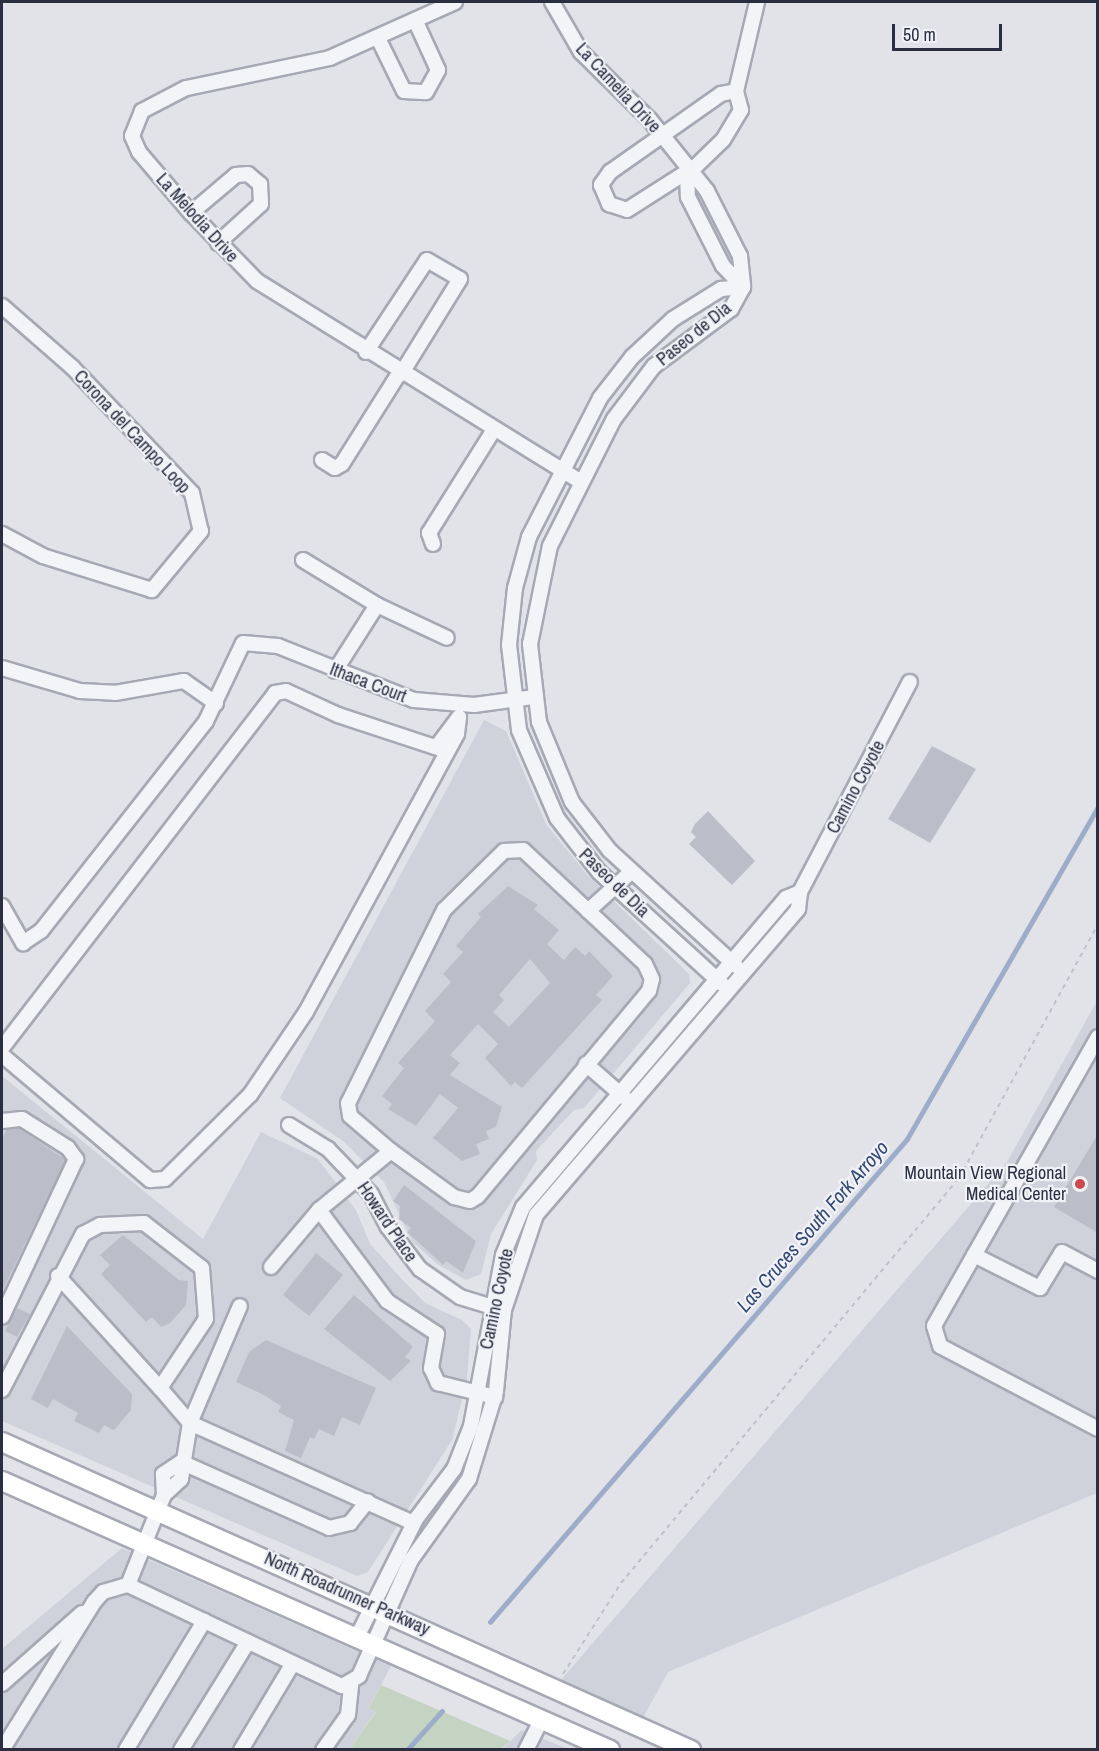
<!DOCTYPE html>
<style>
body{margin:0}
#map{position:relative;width:1099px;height:1751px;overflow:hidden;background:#e1e3e9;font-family:"Archivo Narrow",sans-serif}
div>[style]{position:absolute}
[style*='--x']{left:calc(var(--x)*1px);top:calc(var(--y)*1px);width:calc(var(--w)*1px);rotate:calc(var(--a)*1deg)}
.built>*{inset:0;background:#cfd2db}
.green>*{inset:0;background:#c4d3c2}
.stream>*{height:4.5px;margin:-2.25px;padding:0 2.25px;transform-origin:2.25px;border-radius:2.25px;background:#9cacc9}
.building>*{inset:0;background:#bbbec9}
.path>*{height:2px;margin-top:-1px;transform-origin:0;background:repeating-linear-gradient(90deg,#bec1c8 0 4.5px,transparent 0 9px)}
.roads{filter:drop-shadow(2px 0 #a6a9b3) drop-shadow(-2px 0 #a6a9b3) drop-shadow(0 2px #a6a9b3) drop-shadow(0 -2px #a6a9b3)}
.minor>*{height:14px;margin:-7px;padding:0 7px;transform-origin:7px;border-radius:7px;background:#f3f4f7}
.major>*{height:18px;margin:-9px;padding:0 9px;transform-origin:9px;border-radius:9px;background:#fff}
.dots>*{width:16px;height:16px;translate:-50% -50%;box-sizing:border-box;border:3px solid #f0f2f7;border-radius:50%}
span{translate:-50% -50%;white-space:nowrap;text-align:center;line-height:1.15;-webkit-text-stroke:4.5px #f0f2f7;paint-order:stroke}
.street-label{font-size:18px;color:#292f41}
.poi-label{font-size:18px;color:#292f41}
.right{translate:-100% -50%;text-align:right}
.water-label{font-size:20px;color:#344974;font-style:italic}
.frame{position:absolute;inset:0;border:3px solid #292f41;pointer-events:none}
.scale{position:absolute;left:892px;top:24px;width:110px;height:27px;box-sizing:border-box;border:3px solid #292f41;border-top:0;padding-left:8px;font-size:18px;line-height:21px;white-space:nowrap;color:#292f41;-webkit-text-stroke:4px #f0f2f7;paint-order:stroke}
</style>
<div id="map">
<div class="built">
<div style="clip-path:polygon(484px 720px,506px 731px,546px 824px,588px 876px,689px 974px,690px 983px,584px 1108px,574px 1110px,536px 1151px,537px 1160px,491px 1234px,481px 1274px,466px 1280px,437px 1264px,412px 1241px,384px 1182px,343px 1141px,280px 1098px)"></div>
<div style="clip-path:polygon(1097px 1001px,1097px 1493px,668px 1672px,638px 1727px,555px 1687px,1007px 1162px)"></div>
<div style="clip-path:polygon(2px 1076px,203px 1239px,261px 1132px,318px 1159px,356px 1210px,370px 1244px,400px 1277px,425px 1303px,462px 1320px,471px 1329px,467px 1379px,452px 1440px,368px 1572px,357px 1576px,2px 1421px)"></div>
<div style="clip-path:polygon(122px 1548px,391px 1666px,369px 1707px,376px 1711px,350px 1749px,2px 1750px,2px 1649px)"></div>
<div style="clip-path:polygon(522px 1730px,568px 1749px,501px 1750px)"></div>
</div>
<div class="green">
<div style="clip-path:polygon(381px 1685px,510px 1741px,501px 1749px,350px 1749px,376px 1712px,369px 1708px)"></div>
</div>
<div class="stream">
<div style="--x:490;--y:1622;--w:638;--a:-49.19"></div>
<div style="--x:907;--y:1139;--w:383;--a:-60.1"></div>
<div style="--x:407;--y:1750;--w:52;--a:-48.1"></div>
</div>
<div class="building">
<div style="clip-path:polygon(932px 746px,976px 769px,930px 843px,888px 819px)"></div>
<div style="clip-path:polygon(708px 811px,755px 861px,732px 885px,689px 844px,696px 837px,691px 832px,695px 824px)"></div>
<div style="clip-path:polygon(evenodd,508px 886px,538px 905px,534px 909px,559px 930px,547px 944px,564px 960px,575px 947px,585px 956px,589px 951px,613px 976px,596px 995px,602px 1000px,522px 1088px,515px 1082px,511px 1086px,485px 1058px,498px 1044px,478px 1024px,450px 1055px,460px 1063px,450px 1075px,502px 1107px,496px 1127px,486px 1131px,489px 1139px,476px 1144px,480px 1154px,462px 1161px,433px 1138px,458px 1108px,440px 1094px,416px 1126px,388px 1109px,392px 1104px,382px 1096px,404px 1068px,398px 1063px,435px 1021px,425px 1011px,451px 982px,443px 974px,463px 952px,456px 946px,481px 917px,478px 914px,508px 886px,530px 959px,550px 983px,509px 1027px,493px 1012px,504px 1000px,499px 995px,530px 959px)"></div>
<div style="clip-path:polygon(18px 1128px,66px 1160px,2px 1291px,2px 1139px,6px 1130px)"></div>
<div style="clip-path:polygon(1098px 1134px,1098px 1233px,1054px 1207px)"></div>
<div style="clip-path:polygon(404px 1185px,476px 1241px,463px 1273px,446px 1261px,443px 1265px,407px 1232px,411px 1228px,399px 1219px,400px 1206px,393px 1201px)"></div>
<div style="clip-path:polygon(123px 1235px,179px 1280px,188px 1281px,186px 1305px,170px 1323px,161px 1327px,152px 1317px,146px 1322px,101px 1274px,110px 1265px,100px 1255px)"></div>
<div style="clip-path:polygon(316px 1253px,343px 1275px,309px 1316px,283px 1295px)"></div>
<div style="clip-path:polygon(354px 1295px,413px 1347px,405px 1357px,411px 1361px,390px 1381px,324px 1329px)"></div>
<div style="clip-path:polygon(17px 1308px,30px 1314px,17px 1337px,5px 1331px)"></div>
<div style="clip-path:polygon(67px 1326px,132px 1394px,131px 1410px,114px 1430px,104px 1425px,99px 1433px,74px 1421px,78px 1413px,53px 1399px,48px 1408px,31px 1399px)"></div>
<div style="clip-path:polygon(266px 1340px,376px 1388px,360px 1425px,342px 1417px,334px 1436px,319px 1429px,314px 1439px,310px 1437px,301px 1458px,285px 1451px,294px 1420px,278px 1412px,281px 1406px,264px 1395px,236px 1382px,249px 1352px)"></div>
</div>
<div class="path">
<div style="--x:563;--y:1674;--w:108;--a:-57.5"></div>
<div style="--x:621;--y:1583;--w:528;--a:-50.15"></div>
<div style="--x:959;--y:1178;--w:290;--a:-61.3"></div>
</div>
<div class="roads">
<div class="minor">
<div style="--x:455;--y:2;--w:137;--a:155.9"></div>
<div style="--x:330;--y:58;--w:147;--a:168.2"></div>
<div style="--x:186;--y:88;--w:50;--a:152.4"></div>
<div style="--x:142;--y:111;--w:27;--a:112"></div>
<div style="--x:132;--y:136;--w:17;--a:66"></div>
<div style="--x:139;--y:152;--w:80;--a:49.6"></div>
<div style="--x:191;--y:213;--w:95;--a:45.9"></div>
<div style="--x:257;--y:281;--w:380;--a:31.8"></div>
<div style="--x:552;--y:2;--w:58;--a:59.9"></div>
<div style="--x:581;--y:52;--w:97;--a:44.6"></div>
<div style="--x:650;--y:120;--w:91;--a:51.2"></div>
<div style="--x:707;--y:191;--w:73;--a:63.1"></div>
<div style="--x:740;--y:256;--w:31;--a:84"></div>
<div style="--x:378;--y:38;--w:59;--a:63.9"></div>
<div style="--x:404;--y:91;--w:22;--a:3"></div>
<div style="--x:426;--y:92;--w:25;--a:-61"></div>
<div style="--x:438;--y:70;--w:55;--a:-114.7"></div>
<div style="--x:736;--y:91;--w:15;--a:169"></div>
<div style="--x:721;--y:94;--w:136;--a:144.9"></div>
<div style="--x:610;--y:172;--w:16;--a:125"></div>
<div style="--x:601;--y:185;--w:21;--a:67"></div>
<div style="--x:609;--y:204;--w:19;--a:18"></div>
<div style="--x:627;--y:210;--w:82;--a:-32.5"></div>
<div style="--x:696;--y:166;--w:37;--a:-44"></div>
<div style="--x:723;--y:140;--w:35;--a:-59"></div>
<div style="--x:741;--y:110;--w:20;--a:-105"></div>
<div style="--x:736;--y:91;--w:91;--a:-76.7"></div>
<div style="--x:687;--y:172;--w:25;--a:88"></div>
<div style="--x:688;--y:197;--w:77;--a:63.1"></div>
<div style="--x:723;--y:266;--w:29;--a:46"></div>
<div style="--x:191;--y:213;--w:59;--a:-40.2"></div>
<div style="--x:236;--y:175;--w:12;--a:-5"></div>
<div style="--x:248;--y:174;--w:16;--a:40"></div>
<div style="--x:260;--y:184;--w:20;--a:87"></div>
<div style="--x:261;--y:204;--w:58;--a:137.8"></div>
<div style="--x:2;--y:306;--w:93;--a:41.1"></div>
<div style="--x:72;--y:367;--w:174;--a:46.4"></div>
<div style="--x:192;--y:493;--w:39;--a:77"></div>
<div style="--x:201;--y:531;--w:77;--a:129.7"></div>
<div style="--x:152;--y:590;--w:114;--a:-162.7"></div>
<div style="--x:43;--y:556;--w:47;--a:-151.8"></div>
<div style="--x:366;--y:352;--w:110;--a:-56.5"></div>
<div style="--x:427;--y:260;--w:38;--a:30"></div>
<div style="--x:460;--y:279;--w:112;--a:121.8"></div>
<div style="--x:322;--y:460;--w:15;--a:32"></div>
<div style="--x:335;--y:468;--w:8;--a:-30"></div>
<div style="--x:342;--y:464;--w:109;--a:-57.8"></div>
<div style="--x:433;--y:544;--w:12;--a:-110"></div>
<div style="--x:429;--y:533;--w:120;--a:-57.9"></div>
<div style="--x:303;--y:560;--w:87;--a:31.3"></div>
<div style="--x:377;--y:605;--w:78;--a:122.5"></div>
<div style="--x:377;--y:605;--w:77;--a:25.2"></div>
<div style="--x:2;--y:668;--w:81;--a:16.4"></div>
<div style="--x:80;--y:691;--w:35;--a:3"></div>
<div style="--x:115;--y:693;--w:70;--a:-9.9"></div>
<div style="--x:184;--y:681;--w:39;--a:35"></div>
<div style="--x:2;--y:906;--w:43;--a:60.4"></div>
<div style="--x:23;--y:943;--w:22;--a:-34"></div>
<div style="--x:41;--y:931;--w:267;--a:-51.8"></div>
<div style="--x:206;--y:721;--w:86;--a:-64.6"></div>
<div style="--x:243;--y:643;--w:35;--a:5"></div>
<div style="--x:278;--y:646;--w:146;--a:21.7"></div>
<div style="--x:414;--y:700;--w:60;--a:4.8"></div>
<div style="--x:474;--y:705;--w:61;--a:-7.6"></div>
<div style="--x:588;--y:911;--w:58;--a:-42.2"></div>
<div style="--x:736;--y:966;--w:171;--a:-137.6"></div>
<div style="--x:610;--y:851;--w:62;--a:-127.8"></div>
<div style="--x:572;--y:802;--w:87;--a:-112.4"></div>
<div style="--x:539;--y:722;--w:79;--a:-96.6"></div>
<div style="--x:530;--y:644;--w:100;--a:-78.5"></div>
<div style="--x:550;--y:546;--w:142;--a:-63.3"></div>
<div style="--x:614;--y:419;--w:66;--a:-53"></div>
<div style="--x:654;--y:366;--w:96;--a:-36.5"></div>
<div style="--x:731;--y:309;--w:25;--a:-61"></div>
<div style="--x:722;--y:984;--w:166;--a:-137.7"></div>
<div style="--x:599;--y:872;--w:68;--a:-127.9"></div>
<div style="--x:557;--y:818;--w:96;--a:-113.4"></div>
<div style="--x:519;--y:730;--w:86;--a:-96.7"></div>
<div style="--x:509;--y:645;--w:57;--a:-84"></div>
<div style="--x:515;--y:588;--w:53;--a:-74.6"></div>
<div style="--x:529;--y:537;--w:156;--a:-62.9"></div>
<div style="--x:600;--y:398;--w:52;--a:-52"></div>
<div style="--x:632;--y:357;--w:56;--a:-42.8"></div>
<div style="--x:673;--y:319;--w:57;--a:-32"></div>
<div style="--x:721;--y:289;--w:22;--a:-5"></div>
<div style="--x:1098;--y:1037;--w:332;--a:119.6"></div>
<div style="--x:934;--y:1326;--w:21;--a:73"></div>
<div style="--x:940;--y:1346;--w:178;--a:27.7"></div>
<div style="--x:2;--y:1048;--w:448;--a:-52.4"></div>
<div style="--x:275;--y:693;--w:11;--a:-10"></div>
<div style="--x:286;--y:691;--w:57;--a:24.8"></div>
<div style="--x:338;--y:715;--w:112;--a:18.3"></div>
<div style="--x:2;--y:1055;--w:194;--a:40.2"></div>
<div style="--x:150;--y:1180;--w:15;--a:-4"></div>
<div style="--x:165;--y:1179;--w:120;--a:-44.7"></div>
<div style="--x:250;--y:1095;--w:100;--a:-56"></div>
<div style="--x:306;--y:1012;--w:316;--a:-61.5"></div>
<div style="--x:457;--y:734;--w:17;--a:-83"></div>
<div style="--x:459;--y:717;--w:38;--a:127"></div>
<div style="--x:586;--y:1064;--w:52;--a:41.1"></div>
<div style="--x:2;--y:1121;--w:20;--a:-6"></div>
<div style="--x:22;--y:1119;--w:54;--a:32.2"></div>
<div style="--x:68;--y:1148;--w:14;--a:54"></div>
<div style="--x:76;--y:1159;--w:174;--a:115.1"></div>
<div style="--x:289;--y:1125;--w:46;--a:31.6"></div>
<div style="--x:328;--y:1149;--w:62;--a:46.3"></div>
<div style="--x:371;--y:1194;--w:37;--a:63"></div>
<div style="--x:388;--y:1227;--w:53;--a:52.7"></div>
<div style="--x:420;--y:1269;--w:49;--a:35"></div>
<div style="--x:460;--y:1297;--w:41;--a:17.1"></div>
<div style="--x:391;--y:1151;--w:78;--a:36.1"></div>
<div style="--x:454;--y:1197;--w:16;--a:14"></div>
<div style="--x:470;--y:1201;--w:9;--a:-32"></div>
<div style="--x:478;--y:1196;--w:267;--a:-50.2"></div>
<div style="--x:649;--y:991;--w:12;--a:-76"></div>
<div style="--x:652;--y:979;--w:17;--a:-115"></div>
<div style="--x:645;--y:964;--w:167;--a:-136.9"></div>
<div style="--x:523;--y:850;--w:19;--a:177"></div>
<div style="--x:504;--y:851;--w:84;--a:135.5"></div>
<div style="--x:444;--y:910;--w:216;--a:116.4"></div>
<div style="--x:348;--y:1103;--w:13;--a:81"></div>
<div style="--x:350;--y:1116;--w:54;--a:40.5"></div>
<div style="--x:391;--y:1151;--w:93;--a:140.7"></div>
<div style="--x:319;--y:1210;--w:114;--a:53.2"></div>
<div style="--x:387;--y:1301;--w:60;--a:33.4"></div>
<div style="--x:437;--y:1334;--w:35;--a:100"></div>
<div style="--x:431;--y:1368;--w:17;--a:65"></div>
<div style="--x:438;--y:1383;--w:59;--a:13.8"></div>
<div style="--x:974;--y:1255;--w:74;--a:26.6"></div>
<div style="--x:1040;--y:1288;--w:42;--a:-58.6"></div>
<div style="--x:1062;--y:1252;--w:41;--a:27.8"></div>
<div style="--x:271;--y:1267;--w:75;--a:-49.9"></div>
<div style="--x:58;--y:1276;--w:151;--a:47.7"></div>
<div style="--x:2;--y:1390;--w:176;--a:-62.6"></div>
<div style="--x:83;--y:1234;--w:19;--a:-28"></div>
<div style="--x:100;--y:1225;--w:44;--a:-2.6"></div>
<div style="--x:144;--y:1223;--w:73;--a:37.8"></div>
<div style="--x:202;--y:1268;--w:51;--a:85.5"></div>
<div style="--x:206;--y:1319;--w:83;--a:123.7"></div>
<div style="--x:160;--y:1388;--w:46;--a:49.4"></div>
<div style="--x:190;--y:1423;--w:245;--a:24.1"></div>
<div style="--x:164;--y:1495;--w:21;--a:-93"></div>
<div style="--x:163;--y:1474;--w:22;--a:-34"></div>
<div style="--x:181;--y:1462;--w:162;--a:24"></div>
<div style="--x:329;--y:1528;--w:22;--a:-13"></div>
<div style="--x:350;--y:1523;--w:28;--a:-51"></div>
<div style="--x:128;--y:1585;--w:237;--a:25.3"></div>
<div style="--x:342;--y:1686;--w:20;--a:-30"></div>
<div style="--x:359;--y:1676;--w:127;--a:-65.9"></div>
<div style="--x:411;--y:1560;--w:100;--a:-54.4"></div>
<div style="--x:469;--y:1479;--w:92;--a:-72.9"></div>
<div style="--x:496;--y:1391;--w:81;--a:-84.4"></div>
<div style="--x:504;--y:1310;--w:100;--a:-71.4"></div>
<div style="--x:536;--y:1215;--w:403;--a:-49.4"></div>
<div style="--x:798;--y:909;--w:17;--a:-83"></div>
<div style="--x:800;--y:892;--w:237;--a:-62.4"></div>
<div style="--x:356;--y:1639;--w:134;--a:-63.4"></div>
<div style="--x:416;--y:1519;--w:63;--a:-52.8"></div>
<div style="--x:454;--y:1469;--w:46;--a:-68.4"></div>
<div style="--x:471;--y:1426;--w:174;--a:-79.4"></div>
<div style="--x:503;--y:1255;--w:52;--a:-67.4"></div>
<div style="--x:523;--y:1207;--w:406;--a:-49.6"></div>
<div style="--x:786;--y:898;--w:15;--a:-23"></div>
<div style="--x:2;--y:1684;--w:107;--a:-41.6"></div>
<div style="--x:2;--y:1750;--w:174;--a:-58.1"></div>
<div style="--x:94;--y:1602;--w:13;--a:-48"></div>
<div style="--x:103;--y:1592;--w:26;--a:-16"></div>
<div style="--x:128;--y:1585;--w:97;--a:-68.2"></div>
<div style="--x:164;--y:1495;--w:23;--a:-43"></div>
<div style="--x:181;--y:1479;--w:57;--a:-80.9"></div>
<div style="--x:190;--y:1423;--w:127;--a:-66.9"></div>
<div style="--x:126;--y:1750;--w:151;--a:-58.8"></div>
<div style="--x:181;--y:1750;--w:127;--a:-58.2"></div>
<div style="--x:241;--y:1750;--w:101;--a:-59.1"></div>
<div style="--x:323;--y:1750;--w:43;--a:-54.5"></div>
<div style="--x:348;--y:1715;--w:30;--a:-84"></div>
<div style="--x:526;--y:1750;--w:35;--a:-63"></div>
</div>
<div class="major">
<div style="--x:2;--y:1442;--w:755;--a:24.09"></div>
<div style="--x:2;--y:1481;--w:665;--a:23.87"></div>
</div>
</div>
<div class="dots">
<div style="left:1080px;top:1184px;background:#cc484c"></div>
</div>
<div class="street-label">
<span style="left:618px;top:88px;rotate:47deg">La Camelia Drive</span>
<span style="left:197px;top:218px;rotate:48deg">La Melodia Drive</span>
<span style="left:694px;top:334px;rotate:-39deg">Paseo de Dia</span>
<span style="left:132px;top:432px;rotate:47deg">Corona del Campo Loop</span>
<span style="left:368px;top:683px;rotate:21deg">Ithaca Court</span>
<span style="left:856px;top:787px;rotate:-62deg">Camino Coyote</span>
<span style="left:614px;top:883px;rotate:44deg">Paseo de Dia</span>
<span style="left:387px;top:1222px;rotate:56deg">Howard Place</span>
<span style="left:497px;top:1299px;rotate:-78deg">Camino Coyote</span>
<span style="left:347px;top:1594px;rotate:24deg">North Roadrunner Parkway</span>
</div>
<div class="poi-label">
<span class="right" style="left:1066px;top:1184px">Mountain View Regional<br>Medical Center</span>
</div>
<div class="water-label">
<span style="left:812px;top:1226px;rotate:-49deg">Las Cruces South Fork Arroyo</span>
</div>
<div class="frame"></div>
<div class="scale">50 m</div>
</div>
